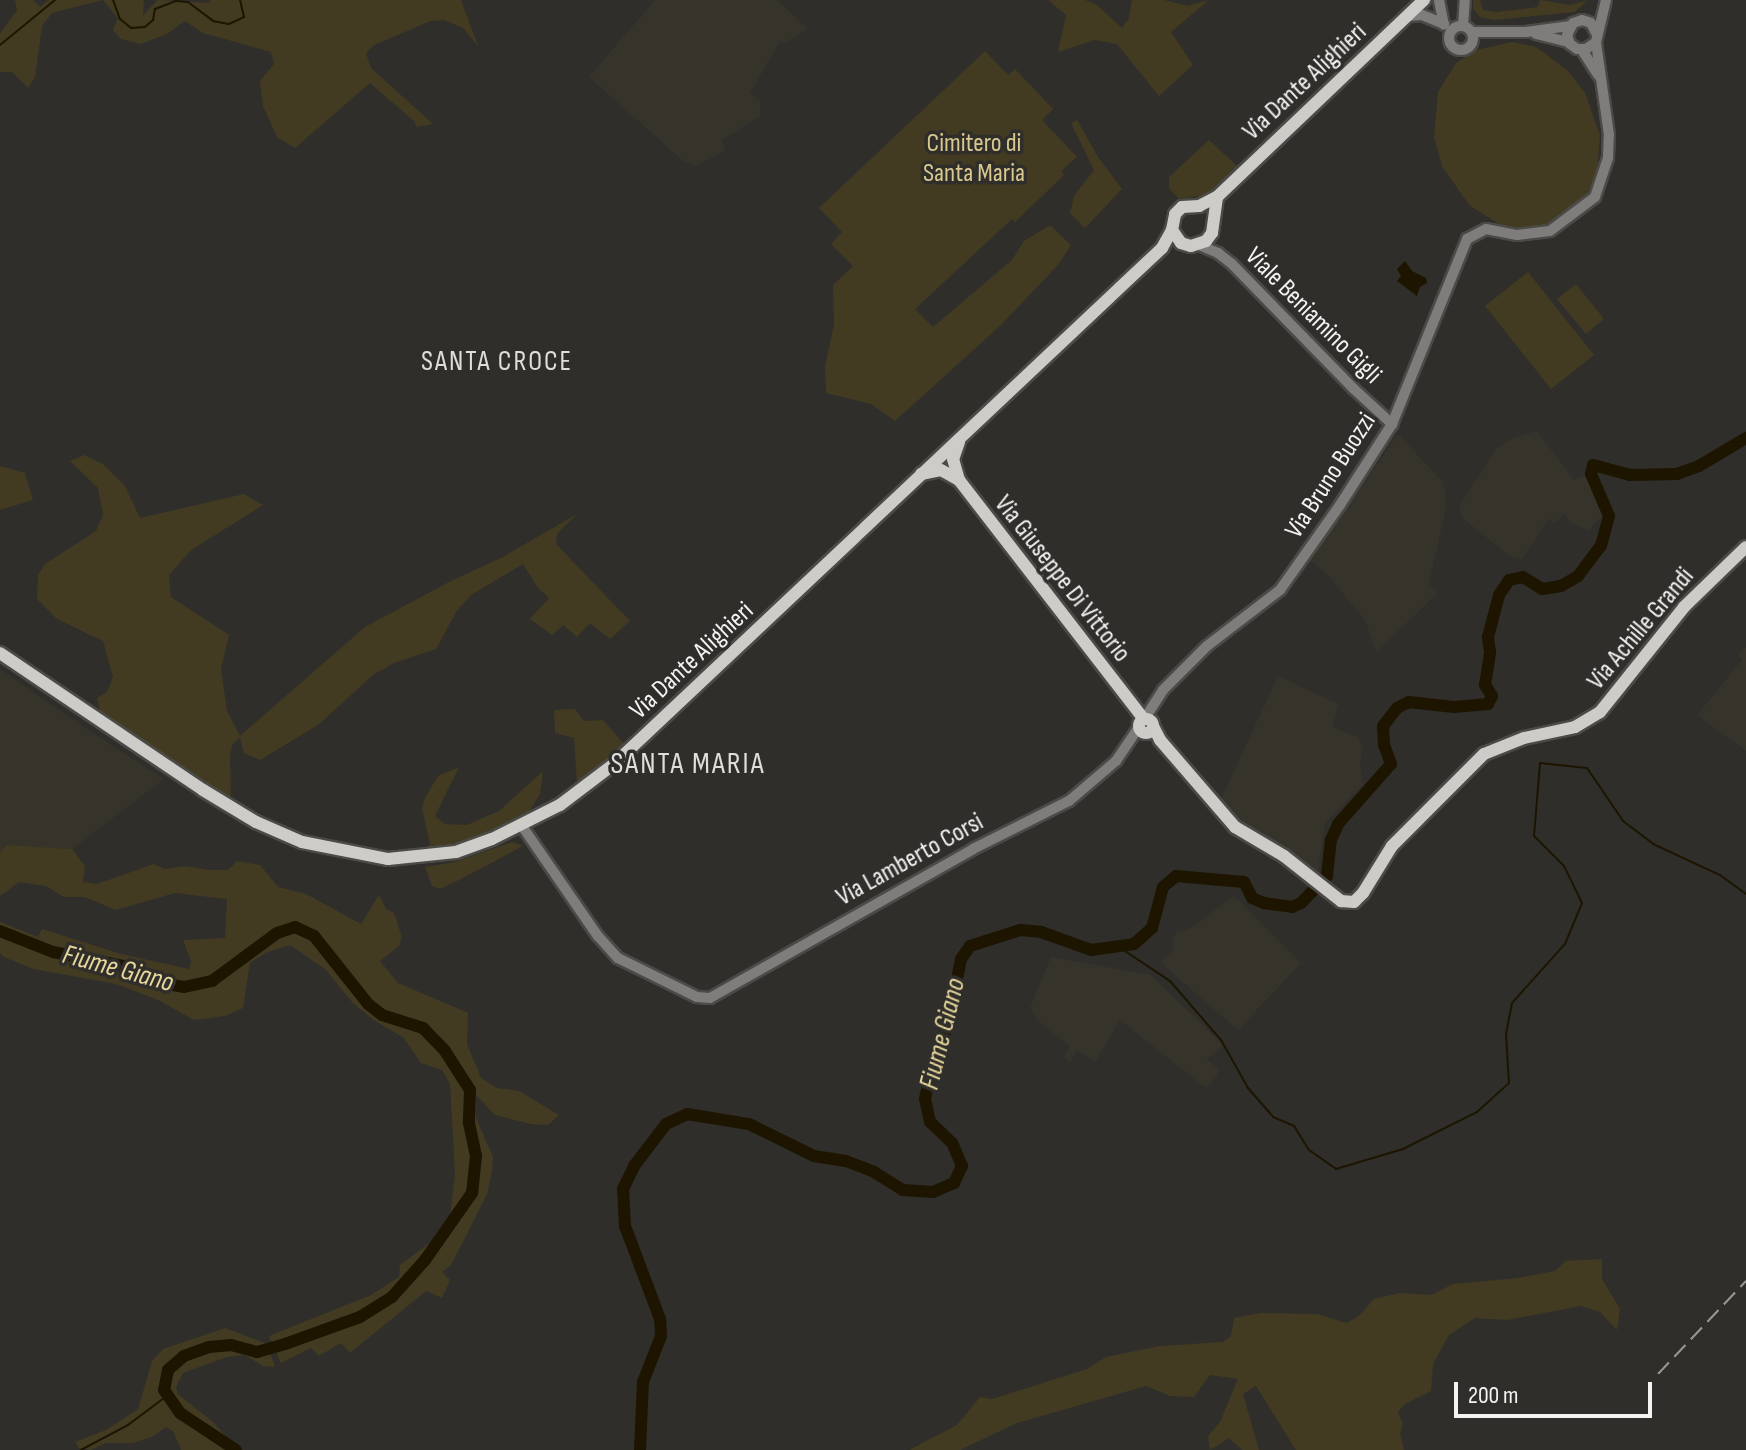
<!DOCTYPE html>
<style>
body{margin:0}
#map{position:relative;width:1746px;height:1450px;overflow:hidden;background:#2f2e2b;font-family:"Sofia Sans Condensed",sans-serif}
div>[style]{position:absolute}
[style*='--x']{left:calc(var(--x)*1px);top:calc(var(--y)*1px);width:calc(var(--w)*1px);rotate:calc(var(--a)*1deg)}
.built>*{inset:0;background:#36342a}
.green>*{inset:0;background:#423b21}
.water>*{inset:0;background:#1d1500}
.stream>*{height:2px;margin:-1px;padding:0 1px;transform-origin:1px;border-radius:1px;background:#1d1500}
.river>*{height:12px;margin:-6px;padding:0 6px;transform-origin:6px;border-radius:6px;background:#1d1500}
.roads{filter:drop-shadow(2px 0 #4b4a47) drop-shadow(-2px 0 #4b4a47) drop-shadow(0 2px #4b4a47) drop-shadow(0 -2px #4b4a47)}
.minor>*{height:10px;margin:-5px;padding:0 5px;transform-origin:5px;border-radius:5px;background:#7e7d7b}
.minor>.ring{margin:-5px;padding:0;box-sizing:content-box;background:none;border:10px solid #7e7d7b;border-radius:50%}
.major>*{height:12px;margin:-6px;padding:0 6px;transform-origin:6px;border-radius:6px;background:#cdccc9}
.major>.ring{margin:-6px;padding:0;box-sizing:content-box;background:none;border:12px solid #cdccc9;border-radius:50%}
.rail>*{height:2px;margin-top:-1px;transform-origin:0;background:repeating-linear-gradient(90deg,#979693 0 16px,transparent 0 24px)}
span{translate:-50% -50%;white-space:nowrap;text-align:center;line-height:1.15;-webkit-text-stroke:7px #2f2e2b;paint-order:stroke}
.street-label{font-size:26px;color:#f4f3f1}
.park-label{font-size:26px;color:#d9c88e}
.neighbourhood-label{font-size:28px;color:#e0deda;letter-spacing:2px}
.water-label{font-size:28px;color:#e7d79c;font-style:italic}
.quarter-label{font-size:30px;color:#e0deda;letter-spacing:2px}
.scale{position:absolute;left:1454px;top:1382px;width:198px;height:36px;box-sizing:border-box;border:4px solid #f4f3f1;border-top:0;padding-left:10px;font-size:24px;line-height:28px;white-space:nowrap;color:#f4f3f1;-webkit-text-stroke:6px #2f2e2b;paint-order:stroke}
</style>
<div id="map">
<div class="built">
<div style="clip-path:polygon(655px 0,777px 0,808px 29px,784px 44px,780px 42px,750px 93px,760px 101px,760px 117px,721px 140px,726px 150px,696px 166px,683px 161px,589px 77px)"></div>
<div style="clip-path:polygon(1537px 431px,1574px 480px,1587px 474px,1603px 515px,1589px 530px,1570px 523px,1565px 514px,1555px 523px,1549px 519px,1522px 559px,1511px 557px,1461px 517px,1460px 504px,1497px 448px,1512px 438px)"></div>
<div style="clip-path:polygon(1398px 434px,1442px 481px,1445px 493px,1446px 507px,1429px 584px,1438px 593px,1376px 652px,1365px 620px,1327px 574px,1310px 560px)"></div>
<div style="clip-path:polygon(1746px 647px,1746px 751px,1697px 715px,1742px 660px,1738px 654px)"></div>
<div style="clip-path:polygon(0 669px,90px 731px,164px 779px,72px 849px,7px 845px,0 852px)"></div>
<div style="clip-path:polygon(1278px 676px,1338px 704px,1332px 727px,1357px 737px,1363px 746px,1360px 764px,1363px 784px,1325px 823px,1317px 878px,1256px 831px,1235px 821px,1220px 801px)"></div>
<div style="clip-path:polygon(1234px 896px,1301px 963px,1238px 1030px,1160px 962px,1174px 950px,1172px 940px,1177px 932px,1188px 930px)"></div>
<div style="clip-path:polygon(1051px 957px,1151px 975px,1223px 1045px,1207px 1059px,1218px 1069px,1217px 1076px,1206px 1088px,1120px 1020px,1095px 1062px,1077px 1050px,1070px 1063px,1064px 1057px,1070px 1046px,1038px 1021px,1030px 1008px)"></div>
</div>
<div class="green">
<div style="clip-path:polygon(15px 0,33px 0,40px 7px,48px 0,144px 0,143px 15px,158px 0,210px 3px,210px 0,461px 0,478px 46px,463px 28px,444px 20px,431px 21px,374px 45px,366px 53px,371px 68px,433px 124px,416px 127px,415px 122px,370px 83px,295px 148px,277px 137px,263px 106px,260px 81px,274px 64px,271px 52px,203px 33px,185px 21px,167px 34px,141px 44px,121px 39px,113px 30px,118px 18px,103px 0,52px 13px,42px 26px,35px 77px,28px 88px,12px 72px,0 72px,0 34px,17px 10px)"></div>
<div style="clip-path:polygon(1048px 0,1085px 0,1097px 5px,1122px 28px,1129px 18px,1132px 0,1164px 0,1187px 6px,1209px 0,1171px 32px,1193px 65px,1159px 96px,1117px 44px,1095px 40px,1058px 52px,1066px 15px)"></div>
<div style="clip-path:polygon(1473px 0,1480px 0,1483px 10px,1497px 12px,1538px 7px,1540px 0,1570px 5px,1588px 0,1575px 12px,1494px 20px,1480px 17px,1473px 9px)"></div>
<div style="clip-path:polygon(1512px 42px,1536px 47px,1568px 71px,1585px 93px,1600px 135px,1597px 175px,1584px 200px,1552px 224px,1527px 229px,1502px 226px,1469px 205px,1442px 166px,1434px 137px,1438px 92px,1456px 63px,1476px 50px)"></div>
<div style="clip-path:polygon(985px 51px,1008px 75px,1015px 69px,1053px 109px,1042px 120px,1077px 157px,1061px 171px,1064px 175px,1015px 222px,1012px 219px,915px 309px,933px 327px,1012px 260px,1024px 241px,1050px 225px,1071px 245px,1058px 265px,1001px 325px,895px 421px,871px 404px,826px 393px,825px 367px,834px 324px,833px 285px,853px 266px,831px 244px,842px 232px,819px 208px)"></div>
<div style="clip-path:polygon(1077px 120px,1098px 157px,1122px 189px,1085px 228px,1070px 213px,1074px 196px,1094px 170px,1071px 123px)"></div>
<div style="clip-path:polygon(1209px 140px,1237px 166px,1206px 195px,1179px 199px,1169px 188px,1169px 177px)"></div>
<div style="clip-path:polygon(1528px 272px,1594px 355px,1551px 389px,1485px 306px)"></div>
<div style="clip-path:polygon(1576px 284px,1604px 319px,1586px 334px,1557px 299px)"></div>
<div style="clip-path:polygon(84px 455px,103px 464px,125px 486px,140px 518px,244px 494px,263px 505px,191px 550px,169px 575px,171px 597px,229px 635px,221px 669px,227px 711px,240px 736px,365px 627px,449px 582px,503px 557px,577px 514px,557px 534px,556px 544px,630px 621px,610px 639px,590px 623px,577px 637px,563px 625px,552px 635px,530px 619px,549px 598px,538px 588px,523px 564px,471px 595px,456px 612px,436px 649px,394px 663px,373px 675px,318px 725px,260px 760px,244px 753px,240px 737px,232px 745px,230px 757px,231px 798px,101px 714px,97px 698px,107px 692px,113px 677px,103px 641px,57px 619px,37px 599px,38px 575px,45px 564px,96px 531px,103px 515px,98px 488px,70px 461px)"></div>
<div style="clip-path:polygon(0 466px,25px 473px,33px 500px,0 510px)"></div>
<div style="clip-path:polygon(575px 709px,584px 721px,603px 720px,625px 745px,577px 784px,574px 738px,555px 733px,554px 710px)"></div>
<div style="clip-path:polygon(459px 767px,435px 816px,445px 824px,467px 825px,499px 811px,543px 771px,540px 794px,526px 817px,487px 837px,450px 848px,431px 849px,422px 808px,425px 798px,438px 776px)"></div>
<div style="clip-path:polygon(512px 842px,523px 846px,459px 880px,440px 889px,432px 886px,425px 867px,455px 862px)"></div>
<div style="clip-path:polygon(7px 845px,72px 849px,85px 866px,83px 882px,97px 884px,154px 864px,165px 869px,186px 866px,209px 870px,228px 870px,237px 861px,260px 865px,278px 887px,306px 894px,361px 924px,379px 895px,386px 909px,394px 913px,402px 937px,399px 946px,380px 961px,398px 983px,468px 1013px,467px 1044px,481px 1078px,497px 1088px,519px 1091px,559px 1115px,548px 1125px,531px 1124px,495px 1115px,476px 1095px,476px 1118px,493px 1157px,492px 1172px,487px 1194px,469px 1230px,451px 1265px,442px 1272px,450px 1280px,442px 1298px,426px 1291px,350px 1353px,341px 1343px,319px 1356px,311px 1348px,281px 1363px,269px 1336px,371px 1295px,399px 1277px,400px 1265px,435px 1239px,450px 1218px,455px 1174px,450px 1084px,442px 1070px,421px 1063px,404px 1038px,375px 1021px,352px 1002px,326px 970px,290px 945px,265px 953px,250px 963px,243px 1008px,225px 1016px,194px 1020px,158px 1000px,116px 984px,33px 969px,4px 957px,0 953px,0 922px,38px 937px,42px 929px,121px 954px,189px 969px,191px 961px,183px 940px,225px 938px,227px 899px,175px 893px,116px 910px,85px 897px,64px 897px,46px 886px,19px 882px,0 896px,0 852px)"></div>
<div style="clip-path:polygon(1602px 1259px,1602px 1279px,1620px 1309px,1617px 1330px,1600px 1312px,1581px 1306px,1507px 1320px,1475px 1318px,1449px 1335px,1433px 1364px,1431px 1391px,1405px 1404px,1398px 1412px,1403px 1424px,1400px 1433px,1404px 1450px,1296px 1450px,1256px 1386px,1243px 1394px,1259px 1450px,1242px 1450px,1229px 1438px,1210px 1450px,1208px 1436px,1220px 1422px,1238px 1379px,1210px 1375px,1194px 1397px,1170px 1396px,1146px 1386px,1017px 1423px,960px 1450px,909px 1450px,957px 1425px,980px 1397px,992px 1399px,1087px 1369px,1106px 1357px,1160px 1346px,1223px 1342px,1231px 1336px,1234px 1318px,1261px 1313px,1318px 1314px,1346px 1323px,1359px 1316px,1374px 1299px,1400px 1293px,1431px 1295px,1453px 1284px,1518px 1278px,1555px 1271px,1565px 1261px)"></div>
<div style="clip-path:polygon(225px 1328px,267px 1344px,275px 1367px,263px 1366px,245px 1355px,227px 1357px,183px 1373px,176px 1387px,178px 1394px,214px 1423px,237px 1450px,181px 1450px,173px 1431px,166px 1427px,152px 1437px,133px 1443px,105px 1443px,91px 1450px,79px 1448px,75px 1442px,106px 1430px,138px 1409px,152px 1361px,163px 1349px)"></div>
</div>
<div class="water">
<div style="clip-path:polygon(1405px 261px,1412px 271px,1426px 278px,1427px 283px,1420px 287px,1417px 296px,1397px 281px,1401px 276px,1397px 269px)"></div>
</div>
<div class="stream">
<div style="--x:113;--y:0;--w:20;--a:70"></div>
<div style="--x:120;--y:19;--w:14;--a:39"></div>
<div style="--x:131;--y:28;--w:14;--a:-4"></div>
<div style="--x:145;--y:27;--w:11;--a:-41"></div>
<div style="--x:153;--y:20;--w:11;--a:-80"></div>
<div style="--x:155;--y:9;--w:22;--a:-21"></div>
<div style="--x:176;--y:1;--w:12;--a:5"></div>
<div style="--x:188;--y:2;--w:31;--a:37"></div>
<div style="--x:213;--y:21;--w:16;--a:11"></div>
<div style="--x:229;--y:24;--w:17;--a:-25"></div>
<div style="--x:244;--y:17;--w:17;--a:-103"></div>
<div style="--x:0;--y:45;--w:71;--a:-39.3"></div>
<div style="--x:1119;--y:947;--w:61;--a:33.7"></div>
<div style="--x:1170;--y:981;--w:78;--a:49.2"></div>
<div style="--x:1221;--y:1040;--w:55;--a:60.6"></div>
<div style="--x:1248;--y:1088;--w:38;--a:49"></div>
<div style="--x:1273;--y:1117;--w:23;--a:23"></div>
<div style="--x:1294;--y:1126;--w:28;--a:58"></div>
<div style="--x:1309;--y:1150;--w:33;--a:35"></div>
<div style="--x:1336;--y:1169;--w:70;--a:-16.6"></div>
<div style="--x:1403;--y:1149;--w:83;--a:-26.6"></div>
<div style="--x:1477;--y:1112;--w:43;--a:-42.2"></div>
<div style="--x:1509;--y:1083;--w:49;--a:-93.5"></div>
<div style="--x:1506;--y:1034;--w:32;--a:-79"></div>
<div style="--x:1512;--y:1003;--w:79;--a:-48.1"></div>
<div style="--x:1565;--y:944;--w:44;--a:-67.5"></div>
<div style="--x:1582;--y:903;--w:41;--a:-115.9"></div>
<div style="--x:1564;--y:866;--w:42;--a:-135"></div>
<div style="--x:1534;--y:836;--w:73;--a:-85.3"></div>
<div style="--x:1540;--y:763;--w:47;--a:6.1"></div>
<div style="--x:1587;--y:768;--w:64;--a:55.8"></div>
<div style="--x:1623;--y:821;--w:38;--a:37"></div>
<div style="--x:1653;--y:844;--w:74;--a:24.8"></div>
<div style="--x:1720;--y:875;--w:32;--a:36"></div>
<div style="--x:81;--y:1450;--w:53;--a:-28"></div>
<div style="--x:128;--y:1425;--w:50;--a:-36.9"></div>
</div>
<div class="river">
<div style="--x:0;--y:931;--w:57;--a:21.6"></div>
<div style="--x:53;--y:952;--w:83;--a:11.2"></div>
<div style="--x:134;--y:968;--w:26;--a:32"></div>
<div style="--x:156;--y:982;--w:28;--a:10"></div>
<div style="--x:184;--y:987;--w:29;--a:-12"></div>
<div style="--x:212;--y:981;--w:81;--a:-36.4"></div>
<div style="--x:277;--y:933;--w:19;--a:-18"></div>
<div style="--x:295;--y:927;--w:21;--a:25"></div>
<div style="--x:314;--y:936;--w:87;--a:51.5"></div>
<div style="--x:368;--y:1004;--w:18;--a:38"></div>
<div style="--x:382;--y:1015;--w:43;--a:17.6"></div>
<div style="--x:423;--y:1028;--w:32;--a:46"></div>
<div style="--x:445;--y:1051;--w:46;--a:57.3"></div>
<div style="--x:470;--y:1090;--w:33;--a:92"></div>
<div style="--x:469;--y:1123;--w:34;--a:78"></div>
<div style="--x:476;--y:1156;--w:37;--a:96"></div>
<div style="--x:472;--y:1193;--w:82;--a:125"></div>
<div style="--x:425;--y:1260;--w:50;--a:131.7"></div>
<div style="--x:392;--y:1297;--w:38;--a:148"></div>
<div style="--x:360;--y:1317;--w:80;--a:160.2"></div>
<div style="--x:285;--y:1344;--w:29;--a:164"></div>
<div style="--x:257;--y:1352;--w:27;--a:-165"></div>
<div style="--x:231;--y:1345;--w:22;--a:175"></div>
<div style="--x:209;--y:1347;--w:27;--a:160"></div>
<div style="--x:184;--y:1356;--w:21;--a:139"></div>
<div style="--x:168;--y:1370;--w:20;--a:101"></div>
<div style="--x:164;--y:1390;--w:28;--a:55"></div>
<div style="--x:180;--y:1413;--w:67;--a:33.5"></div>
<div style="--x:640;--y:1450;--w:68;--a:-87.5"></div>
<div style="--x:643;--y:1382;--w:49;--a:-68.6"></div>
<div style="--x:661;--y:1336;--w:17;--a:-93"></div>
<div style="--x:660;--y:1319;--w:99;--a:-110.6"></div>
<div style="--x:625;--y:1226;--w:37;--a:-93"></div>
<div style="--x:623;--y:1189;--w:25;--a:-64"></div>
<div style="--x:634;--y:1166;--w:53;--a:-52.7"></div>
<div style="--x:666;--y:1124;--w:23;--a:-25"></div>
<div style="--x:687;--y:1114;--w:63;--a:9.2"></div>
<div style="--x:749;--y:1124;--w:72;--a:26.2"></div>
<div style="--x:814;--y:1156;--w:32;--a:9"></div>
<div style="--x:846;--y:1161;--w:30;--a:21"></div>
<div style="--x:874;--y:1172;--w:34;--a:32"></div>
<div style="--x:903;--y:1190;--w:30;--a:4"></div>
<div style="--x:933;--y:1192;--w:23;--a:-23"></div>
<div style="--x:954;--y:1183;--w:19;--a:-65"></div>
<div style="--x:962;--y:1166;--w:25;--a:-113"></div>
<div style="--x:952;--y:1143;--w:30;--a:-136"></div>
<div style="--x:930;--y:1122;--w:24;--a:-102"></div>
<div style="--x:925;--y:1099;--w:25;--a:-78"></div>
<div style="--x:930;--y:1075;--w:54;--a:-70.6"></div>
<div style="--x:948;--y:1024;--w:66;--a:-78.7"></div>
<div style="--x:961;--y:959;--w:16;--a:-55"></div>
<div style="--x:970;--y:946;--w:52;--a:-17.7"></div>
<div style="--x:1020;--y:930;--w:21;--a:5"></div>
<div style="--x:1041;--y:932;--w:53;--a:19.8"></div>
<div style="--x:1091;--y:950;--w:43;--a:-7.9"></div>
<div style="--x:1134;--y:944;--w:24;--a:-42"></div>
<div style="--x:1152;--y:928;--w:42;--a:-75"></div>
<div style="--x:1163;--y:887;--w:17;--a:-40"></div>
<div style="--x:1176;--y:876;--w:68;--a:5"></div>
<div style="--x:1244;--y:882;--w:18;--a:63"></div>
<div style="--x:1252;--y:898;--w:13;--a:23"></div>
<div style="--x:1264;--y:903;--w:28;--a:8"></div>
<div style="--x:1292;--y:907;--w:10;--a:-24"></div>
<div style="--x:1301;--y:903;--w:37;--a:-46"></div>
<div style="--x:1327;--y:876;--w:36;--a:-84"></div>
<div style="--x:1331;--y:840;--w:17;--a:-66"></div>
<div style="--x:1338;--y:824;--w:80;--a:-48.5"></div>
<div style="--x:1391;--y:764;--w:20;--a:-110"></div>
<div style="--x:1384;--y:745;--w:19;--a:-93"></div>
<div style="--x:1383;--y:726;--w:23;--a:-52"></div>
<div style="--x:1397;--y:708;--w:13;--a:-27"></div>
<div style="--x:1409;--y:702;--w:45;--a:6.3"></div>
<div style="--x:1454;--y:707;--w:34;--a:-5"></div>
<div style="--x:1488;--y:704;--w:9;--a:-63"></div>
<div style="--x:1492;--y:696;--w:13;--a:-122"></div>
<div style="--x:1485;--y:685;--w:33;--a:-81"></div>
<div style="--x:1490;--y:652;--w:15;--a:-98"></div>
<div style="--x:1488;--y:637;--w:43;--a:-75.3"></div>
<div style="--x:1499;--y:595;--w:18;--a:-56"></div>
<div style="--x:1509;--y:580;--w:14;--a:-12"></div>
<div style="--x:1523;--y:577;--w:22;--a:32"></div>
<div style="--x:1542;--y:589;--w:19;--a:-9"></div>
<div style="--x:1561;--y:586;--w:20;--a:-30"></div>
<div style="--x:1578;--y:576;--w:38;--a:-53"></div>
<div style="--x:1601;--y:546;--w:31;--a:-75"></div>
<div style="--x:1609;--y:516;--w:46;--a:-113.2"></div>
<div style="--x:1591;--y:474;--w:9;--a:-77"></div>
<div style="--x:1593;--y:465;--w:38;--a:15"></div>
<div style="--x:1630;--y:475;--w:47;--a:-1.2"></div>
<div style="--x:1677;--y:474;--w:23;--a:-20"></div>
<div style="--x:1699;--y:466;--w:55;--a:-30.8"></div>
</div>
<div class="roads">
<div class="minor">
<div style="--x:1439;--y:0;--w:25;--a:79"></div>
<div style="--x:1407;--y:16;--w:15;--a:-4"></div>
<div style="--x:1422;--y:15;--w:24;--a:22"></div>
<div class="ring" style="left:1449px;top:26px;width:14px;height:14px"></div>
<div style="--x:1463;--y:26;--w:26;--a:-86"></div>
<div style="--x:1472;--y:32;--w:54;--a:0"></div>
<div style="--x:1526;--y:32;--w:43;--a:-7.9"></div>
<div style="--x:1536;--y:34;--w:33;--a:14"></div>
<div style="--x:1596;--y:42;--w:12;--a:145"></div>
<div style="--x:1586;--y:49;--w:9;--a:180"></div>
<div style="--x:1577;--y:49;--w:9;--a:-144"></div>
<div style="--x:1570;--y:44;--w:9;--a:-108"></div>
<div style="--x:1567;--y:35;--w:13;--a:-63"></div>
<div style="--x:1573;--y:23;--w:9;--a:-18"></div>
<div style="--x:1582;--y:20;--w:9;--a:18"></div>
<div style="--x:1591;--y:23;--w:11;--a:63"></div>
<div style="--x:1582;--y:50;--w:30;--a:57"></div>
<div style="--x:1199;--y:245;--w:21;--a:23"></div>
<div style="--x:1218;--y:253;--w:16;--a:38"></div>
<div style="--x:1231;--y:263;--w:176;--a:45.7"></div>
<div style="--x:1354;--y:389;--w:52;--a:42.6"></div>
<div style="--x:1145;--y:718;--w:33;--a:-57"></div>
<div style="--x:1163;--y:690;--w:62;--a:-45"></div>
<div style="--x:1207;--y:646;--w:92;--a:-37.5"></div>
<div style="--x:1280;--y:590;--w:104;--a:-54.8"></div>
<div style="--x:1340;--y:505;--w:96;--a:-57.3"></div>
<div style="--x:1392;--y:424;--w:200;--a:-67.9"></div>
<div style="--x:1467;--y:239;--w:21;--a:-28"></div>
<div style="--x:1486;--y:229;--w:32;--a:11"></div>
<div style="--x:1517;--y:235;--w:33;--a:-7"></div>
<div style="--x:1550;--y:231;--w:56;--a:-37.1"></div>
<div style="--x:1595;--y:197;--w:41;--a:-71.6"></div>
<div style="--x:1608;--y:158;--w:23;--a:-88"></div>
<div style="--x:1609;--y:135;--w:94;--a:-98"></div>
<div style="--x:1596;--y:42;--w:43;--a:-76.6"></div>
<div style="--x:522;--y:826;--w:134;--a:55.4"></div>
<div style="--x:598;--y:936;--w:30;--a:48"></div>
<div style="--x:618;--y:958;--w:88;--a:26.3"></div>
<div style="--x:697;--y:997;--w:13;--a:4"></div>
<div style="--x:710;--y:998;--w:302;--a:-29.5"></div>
<div style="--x:973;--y:849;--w:107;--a:-26.6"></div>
<div style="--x:1069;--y:801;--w:62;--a:-40.4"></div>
<div style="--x:1116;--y:761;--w:41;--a:-55.9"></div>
</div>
<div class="major">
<div style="--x:1172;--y:230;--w:16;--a:55"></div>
<div style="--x:1181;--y:243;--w:10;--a:17"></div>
<div style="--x:1191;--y:246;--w:16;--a:-18"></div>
<div style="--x:1206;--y:241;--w:10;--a:-53"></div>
<div style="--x:1212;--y:233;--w:36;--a:-82"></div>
<div style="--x:959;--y:442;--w:18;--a:109"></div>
<div style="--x:953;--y:459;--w:22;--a:74"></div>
<div style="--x:959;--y:480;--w:302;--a:52.3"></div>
<div style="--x:921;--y:474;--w:20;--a:-11"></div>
<div style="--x:941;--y:470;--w:21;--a:29"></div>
<div style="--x:0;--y:653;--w:245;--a:34"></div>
<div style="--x:203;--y:790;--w:62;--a:31.1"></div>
<div style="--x:256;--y:822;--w:50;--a:23.5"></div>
<div style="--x:302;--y:842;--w:88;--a:11.2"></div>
<div style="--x:388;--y:859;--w:68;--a:-5.9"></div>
<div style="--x:456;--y:852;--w:38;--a:-20"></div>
<div style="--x:492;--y:839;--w:76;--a:-26.6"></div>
<div style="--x:560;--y:805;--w:68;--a:-37.2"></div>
<div style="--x:614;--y:764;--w:753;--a:-43.28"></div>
<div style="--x:1162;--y:248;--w:21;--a:-61"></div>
<div style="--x:1172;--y:230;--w:16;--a:-79"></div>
<div style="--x:1175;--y:214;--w:10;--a:-45"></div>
<div style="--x:1182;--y:207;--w:17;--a:-3"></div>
<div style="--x:1199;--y:206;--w:20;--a:-27"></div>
<div style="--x:1217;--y:197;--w:286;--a:-43.6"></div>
<div class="ring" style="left:1139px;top:719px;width:2px;height:2px"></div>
<div style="--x:1153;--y:726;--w:16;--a:63"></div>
<div style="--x:1160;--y:740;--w:115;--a:49.2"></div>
<div style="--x:1235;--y:827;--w:57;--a:30.6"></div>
<div style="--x:1284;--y:856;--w:73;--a:38.3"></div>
<div style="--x:1341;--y:901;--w:13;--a:4"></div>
<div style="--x:1354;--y:902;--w:13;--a:-45"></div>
<div style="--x:1363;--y:893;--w:55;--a:-58.3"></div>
<div style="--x:1392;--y:846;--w:130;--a:-45"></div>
<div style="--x:1484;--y:754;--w:43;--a:-21.8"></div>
<div style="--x:1524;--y:738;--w:52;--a:-12.2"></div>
<div style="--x:1575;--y:727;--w:29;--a:-31"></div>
<div style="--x:1600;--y:712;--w:134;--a:-51.3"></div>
<div style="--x:1684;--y:607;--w:86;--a:-44.1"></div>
</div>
</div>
<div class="rail">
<div style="--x:1658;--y:1374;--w:128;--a:-46.6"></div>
</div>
<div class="street-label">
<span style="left:1305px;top:82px;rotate:-43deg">Via Dante Alighieri</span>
<span style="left:1313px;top:316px;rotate:45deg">Viale Beniamino Gigli</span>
<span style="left:1331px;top:476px;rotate:-57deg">Via Bruno Buozzi</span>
<span style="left:1062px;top:579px;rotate:52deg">Via Giuseppe Di Vittorio</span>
<span style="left:1641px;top:629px;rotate:-50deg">Via Achille Grandi</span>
<span style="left:692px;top:661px;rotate:-43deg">Via Dante Alighieri</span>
<span style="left:910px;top:860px;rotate:-29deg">Via Lamberto Corsi</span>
</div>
<div class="park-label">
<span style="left:974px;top:159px">Cimitero di<br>Santa Maria</span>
</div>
<div class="neighbourhood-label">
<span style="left:497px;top:362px">SANTA CROCE</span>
</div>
<div class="water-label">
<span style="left:118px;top:969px;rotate:15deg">Fiume Giano</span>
<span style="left:943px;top:1034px;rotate:-76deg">Fiume Giano</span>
</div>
<div class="quarter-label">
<span style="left:688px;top:764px">SANTA MARIA</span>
</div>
<div class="scale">200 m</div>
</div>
